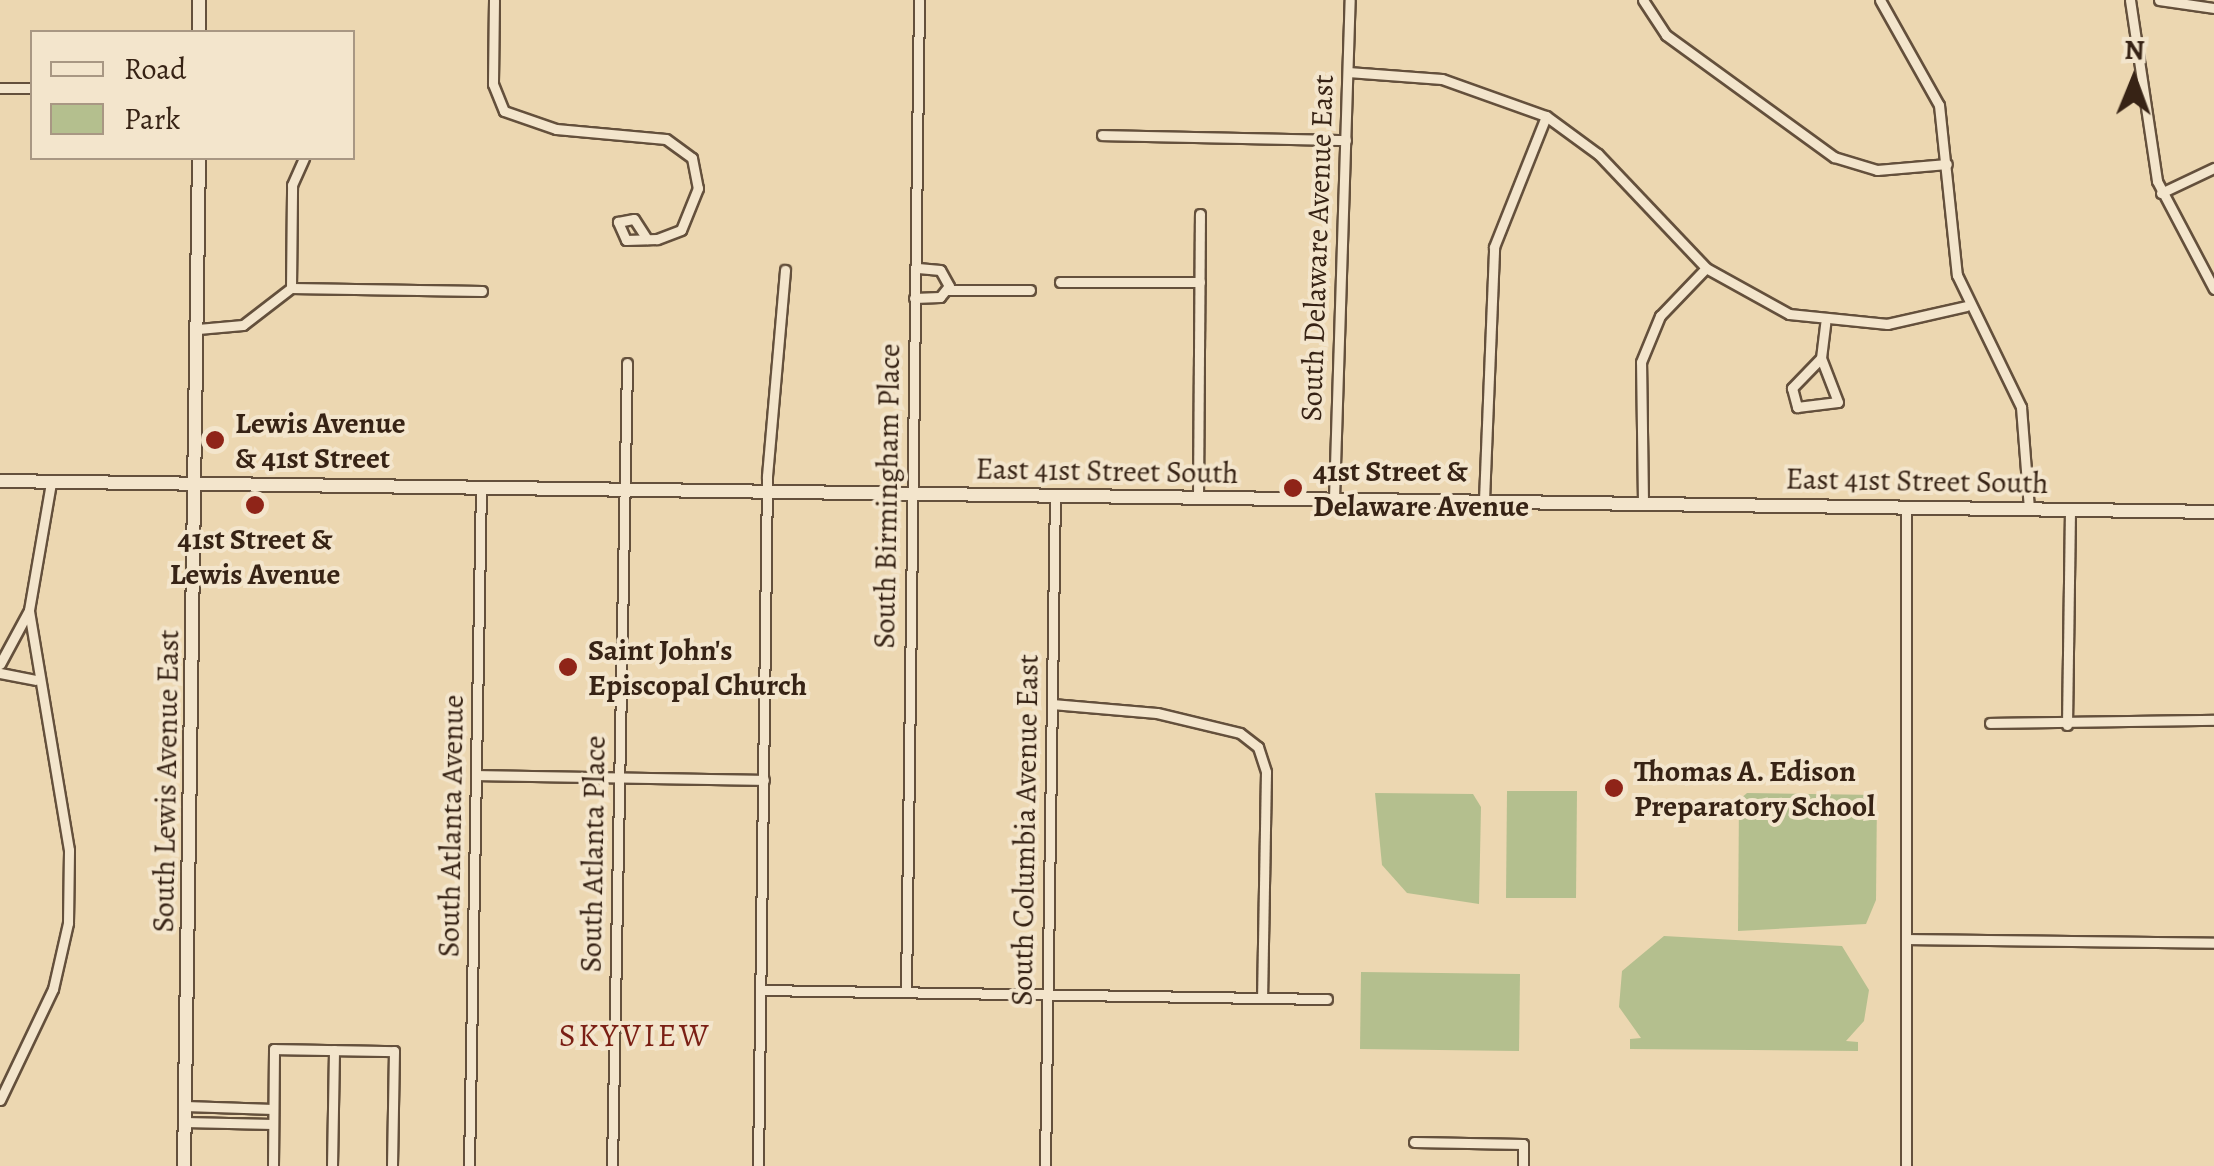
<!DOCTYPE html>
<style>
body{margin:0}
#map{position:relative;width:2214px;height:1166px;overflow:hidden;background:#ecd7b1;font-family:Alegreya,serif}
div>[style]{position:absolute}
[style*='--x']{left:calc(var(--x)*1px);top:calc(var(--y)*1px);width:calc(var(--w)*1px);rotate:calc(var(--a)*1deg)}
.green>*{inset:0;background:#b4bf8e}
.roads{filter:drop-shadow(2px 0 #64503c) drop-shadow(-2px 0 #64503c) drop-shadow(0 2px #64503c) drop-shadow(0 -2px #64503c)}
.minor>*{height:9px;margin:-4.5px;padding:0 4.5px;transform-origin:4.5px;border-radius:4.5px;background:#f3e5cc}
.secondary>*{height:12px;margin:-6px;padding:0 6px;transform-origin:6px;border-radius:6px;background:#f3e5cc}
.dots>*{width:28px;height:28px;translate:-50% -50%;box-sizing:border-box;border:5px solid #f3e5cc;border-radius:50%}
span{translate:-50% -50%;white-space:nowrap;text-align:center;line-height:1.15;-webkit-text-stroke:8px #f3e5cc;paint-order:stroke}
.street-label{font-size:30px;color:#372315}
.poi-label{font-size:30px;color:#372315;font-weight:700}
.left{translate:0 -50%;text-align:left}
.neighbourhood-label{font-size:32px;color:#7a1f14;letter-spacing:2.5px}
.legend{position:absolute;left:30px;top:30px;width:325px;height:130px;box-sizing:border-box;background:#f3e5cc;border:2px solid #a89783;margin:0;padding:12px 18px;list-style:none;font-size:30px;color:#372315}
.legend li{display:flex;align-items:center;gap:20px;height:50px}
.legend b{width:50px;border:2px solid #a89783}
.north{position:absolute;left:2084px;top:30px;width:100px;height:100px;-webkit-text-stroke:8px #f3e5cc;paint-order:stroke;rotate:1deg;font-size:28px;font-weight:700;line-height:40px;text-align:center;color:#372315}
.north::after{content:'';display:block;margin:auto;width:35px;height:45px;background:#372315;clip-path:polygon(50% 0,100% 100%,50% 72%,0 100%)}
</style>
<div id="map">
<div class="green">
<div style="clip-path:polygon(1507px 791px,1577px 791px,1576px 898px,1506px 898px)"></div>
<div style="clip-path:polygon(1375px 793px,1473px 794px,1481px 807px,1479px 904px,1407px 893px,1382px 865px)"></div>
<div style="clip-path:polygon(1747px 793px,1877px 795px,1876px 900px,1866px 924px,1738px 931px,1739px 800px)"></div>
<div style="clip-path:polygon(1664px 936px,1842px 946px,1869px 990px,1864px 1021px,1846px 1041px,1858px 1042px,1858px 1051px,1630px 1049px,1630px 1039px,1641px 1038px,1619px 1007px,1622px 971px)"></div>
<div style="clip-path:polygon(1361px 972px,1520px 974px,1519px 1051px,1360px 1049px)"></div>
</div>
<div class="roads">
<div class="minor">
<div style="--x:494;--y:0;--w:84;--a:90.7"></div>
<div style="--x:493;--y:84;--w:29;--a:68"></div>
<div style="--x:504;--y:111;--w:55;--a:19.1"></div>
<div style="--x:556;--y:129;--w:110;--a:5.2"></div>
<div style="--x:666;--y:139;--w:32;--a:36"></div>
<div style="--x:692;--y:158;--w:31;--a:79"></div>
<div style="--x:698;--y:188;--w:45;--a:112"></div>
<div style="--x:681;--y:230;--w:26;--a:159"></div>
<div style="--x:657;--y:239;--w:31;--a:178"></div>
<div style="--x:626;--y:240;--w:20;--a:-114"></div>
<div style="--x:618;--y:222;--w:16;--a:-11"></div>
<div style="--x:634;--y:219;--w:24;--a:57"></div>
<div style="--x:1643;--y:0;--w:42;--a:56.7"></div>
<div style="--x:1666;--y:35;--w:208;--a:36"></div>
<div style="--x:1834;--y:157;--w:45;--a:16.8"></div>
<div style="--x:1877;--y:170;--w:70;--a:-4.9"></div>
<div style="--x:1880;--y:0;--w:120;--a:60.7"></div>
<div style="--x:1939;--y:105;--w:171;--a:84"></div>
<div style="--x:1957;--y:275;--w:147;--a:64.1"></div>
<div style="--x:2021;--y:407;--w:101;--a:85.5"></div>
<div style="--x:2130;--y:0;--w:183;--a:81.5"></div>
<div style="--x:2157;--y:181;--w:122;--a:62.2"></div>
<div style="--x:2159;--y:0;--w:56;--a:8.3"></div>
<div style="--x:1348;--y:72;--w:94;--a:4.3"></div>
<div style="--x:1442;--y:79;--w:110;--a:19.6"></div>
<div style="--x:1546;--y:116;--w:64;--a:36.2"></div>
<div style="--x:1598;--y:154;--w:157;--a:46.5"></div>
<div style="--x:1706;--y:268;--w:95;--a:29"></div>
<div style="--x:1789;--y:314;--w:99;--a:5.8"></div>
<div style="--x:1887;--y:324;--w:81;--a:-12.8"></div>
<div style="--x:0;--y:88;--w:32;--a:0"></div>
<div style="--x:1102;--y:135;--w:244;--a:1.2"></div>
<div style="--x:2161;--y:193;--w:59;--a:-25.3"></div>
<div style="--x:1060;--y:282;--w:140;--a:0"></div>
<div style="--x:291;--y:288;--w:103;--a:-89.4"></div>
<div style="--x:292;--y:185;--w:30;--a:-66"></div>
<div style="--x:948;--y:290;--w:82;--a:0"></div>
<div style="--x:914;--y:298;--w:26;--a:-2"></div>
<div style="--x:940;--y:297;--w:14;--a:-51"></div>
<div style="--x:949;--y:286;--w:18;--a:-119"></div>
<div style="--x:940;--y:270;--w:25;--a:-175"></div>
<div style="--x:198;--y:329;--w:45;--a:-5.1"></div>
<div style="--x:243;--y:325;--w:61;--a:-37.6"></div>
<div style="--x:291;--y:288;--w:191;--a:0.9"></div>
<div style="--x:1821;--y:358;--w:42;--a:134"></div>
<div style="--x:1792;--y:388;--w:20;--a:75"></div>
<div style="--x:1797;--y:407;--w:41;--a:-7"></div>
<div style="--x:1838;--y:402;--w:47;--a:-111.1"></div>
<div style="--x:1821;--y:358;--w:35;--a:-83"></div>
<div style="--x:1198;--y:497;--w:283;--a:-89.6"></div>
<div style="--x:1334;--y:498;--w:498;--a:-88.2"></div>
<div style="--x:1484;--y:500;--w:253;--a:-87.7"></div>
<div style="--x:1494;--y:247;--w:141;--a:-68.3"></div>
<div style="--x:1643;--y:502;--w:140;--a:-90.8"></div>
<div style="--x:1641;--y:362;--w:50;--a:-67.6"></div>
<div style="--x:1660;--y:316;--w:66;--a:-46.2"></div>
<div style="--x:0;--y:664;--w:59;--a:-61.7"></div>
<div style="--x:0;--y:673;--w:36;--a:11"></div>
<div style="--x:1052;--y:704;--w:105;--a:4.9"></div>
<div style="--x:1157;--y:713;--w:85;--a:13.5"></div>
<div style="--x:1240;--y:733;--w:23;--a:38"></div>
<div style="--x:1258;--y:747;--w:26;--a:72"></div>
<div style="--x:1266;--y:772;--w:225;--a:91"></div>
<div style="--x:1990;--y:723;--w:224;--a:-0.8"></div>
<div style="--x:2067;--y:725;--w:216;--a:-89.2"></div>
<div style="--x:477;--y:775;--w:287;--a:1"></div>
<div style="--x:1908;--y:939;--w:306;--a:0.7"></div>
<div style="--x:760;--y:990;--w:567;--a:0.91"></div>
<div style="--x:906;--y:992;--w:992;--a:-89.25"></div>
<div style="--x:0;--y:1100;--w:123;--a:-64.5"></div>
<div style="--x:53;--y:989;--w:68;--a:-77.2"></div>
<div style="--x:68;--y:923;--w:73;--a:-89.2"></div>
<div style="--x:69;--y:850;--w:243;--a:-99.5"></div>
<div style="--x:29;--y:610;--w:130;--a:-80.2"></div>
<div style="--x:185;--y:1106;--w:88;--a:2"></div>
<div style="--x:184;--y:1122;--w:89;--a:1.3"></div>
<div style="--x:1414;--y:1142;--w:109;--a:1.1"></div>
<div style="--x:1523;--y:1144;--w:22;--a:90"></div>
<div style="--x:273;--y:1166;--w:117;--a:-89.5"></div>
<div style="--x:274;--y:1049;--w:120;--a:1"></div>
<div style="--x:394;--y:1051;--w:115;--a:91"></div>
<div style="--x:332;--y:1166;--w:116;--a:-89"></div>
<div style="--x:469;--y:1166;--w:678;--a:-88.99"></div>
<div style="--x:612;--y:1166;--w:803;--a:-88.93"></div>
<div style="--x:758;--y:1166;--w:690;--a:-89.25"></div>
<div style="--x:767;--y:476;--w:207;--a:-85"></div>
<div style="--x:1045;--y:1166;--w:671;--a:-89.15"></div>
<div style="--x:1906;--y:1166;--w:660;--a:-90"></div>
</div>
<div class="secondary">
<div style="--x:199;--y:32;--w:32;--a:-90"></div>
<div style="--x:0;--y:481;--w:2214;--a:0.8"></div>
<div style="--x:184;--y:1166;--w:1008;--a:-89.15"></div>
</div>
</div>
<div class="dots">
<div style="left:215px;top:440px;background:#8f2418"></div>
<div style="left:1293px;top:488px;background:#8f2418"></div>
<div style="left:255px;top:505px;background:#8f2418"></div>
<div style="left:568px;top:667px;background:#8f2418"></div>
<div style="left:1614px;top:788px;background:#8f2418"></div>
</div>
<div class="street-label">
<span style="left:1317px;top:248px;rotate:-88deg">South Delaware Avenue East</span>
<span style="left:1107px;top:471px;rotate:1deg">East 41st Street South</span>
<span style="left:1917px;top:481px;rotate:1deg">East 41st Street South</span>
<span style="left:887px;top:496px;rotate:-89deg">South Birmingham Place</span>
<span style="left:166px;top:781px;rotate:-89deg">South Lewis Avenue East</span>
<span style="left:451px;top:826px;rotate:-89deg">South Atlanta Avenue</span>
<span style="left:1025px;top:830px;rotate:-89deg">South Columbia Avenue East</span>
<span style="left:593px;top:854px;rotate:-89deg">South Atlanta Place</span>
</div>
<div class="poi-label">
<span class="left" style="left:235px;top:440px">Lewis Avenue<br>&amp; 41st Street</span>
<span class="left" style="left:1313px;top:488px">41st Street &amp;<br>Delaware Avenue</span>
<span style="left:255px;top:556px">41st Street &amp;<br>Lewis Avenue</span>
<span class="left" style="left:588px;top:667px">Saint John's<br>Episcopal Church</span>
<span class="left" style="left:1634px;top:788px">Thomas A. Edison<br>Preparatory School</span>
</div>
<div class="neighbourhood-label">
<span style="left:635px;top:1035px">SKYVIEW</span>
</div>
<ul class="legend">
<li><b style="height:12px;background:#f3e5cc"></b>Road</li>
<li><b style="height:28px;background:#b4bf8e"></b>Park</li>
</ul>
<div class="north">N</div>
</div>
